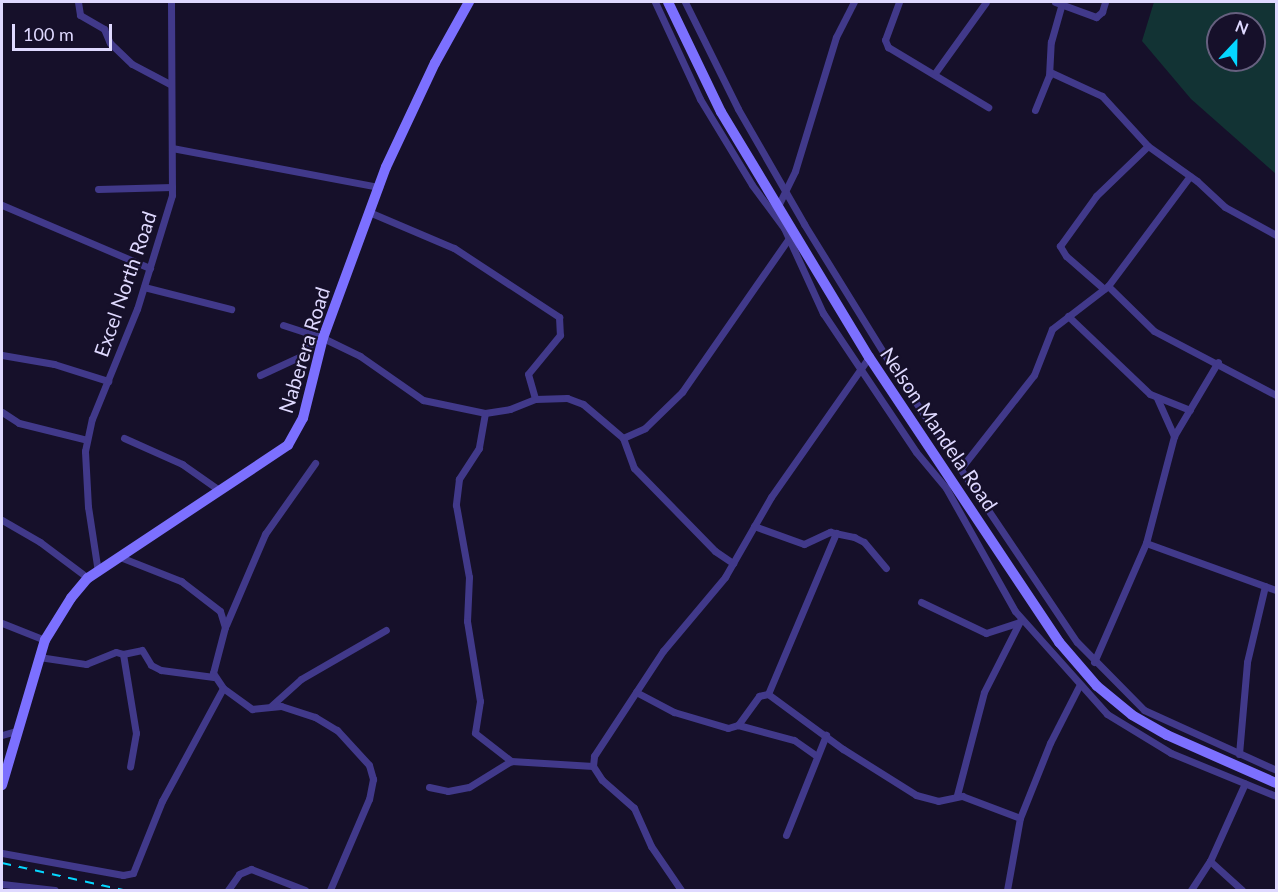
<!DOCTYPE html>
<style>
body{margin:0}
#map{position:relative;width:1278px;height:892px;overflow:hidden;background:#16102a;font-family:Lato,sans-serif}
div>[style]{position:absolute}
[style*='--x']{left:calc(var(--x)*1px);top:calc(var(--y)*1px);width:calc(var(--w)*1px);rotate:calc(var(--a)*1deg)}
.green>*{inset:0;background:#123334}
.street>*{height:7px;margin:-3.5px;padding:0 3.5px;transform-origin:3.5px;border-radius:3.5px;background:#41398a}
.secondary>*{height:10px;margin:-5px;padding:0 5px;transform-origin:5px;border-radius:5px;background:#7c70ff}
.rail>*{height:2px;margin-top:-1px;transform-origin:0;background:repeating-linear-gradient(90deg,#05d7ff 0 9px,transparent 0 17px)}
span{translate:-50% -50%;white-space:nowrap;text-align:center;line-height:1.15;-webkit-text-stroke:4.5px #16102a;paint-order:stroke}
.street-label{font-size:20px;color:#dfd9ff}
.frame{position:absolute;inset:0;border:3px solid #dfd9ff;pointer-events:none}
.north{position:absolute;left:1206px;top:12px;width:60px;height:60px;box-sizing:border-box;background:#16102a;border:2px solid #66607f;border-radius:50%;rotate:22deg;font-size:16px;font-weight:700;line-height:24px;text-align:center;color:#dfd9ff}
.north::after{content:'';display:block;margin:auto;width:21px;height:27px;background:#05d7ff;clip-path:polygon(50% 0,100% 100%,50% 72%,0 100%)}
.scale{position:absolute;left:12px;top:24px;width:100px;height:27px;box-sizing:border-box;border:3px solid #dfd9ff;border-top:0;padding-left:8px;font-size:18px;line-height:21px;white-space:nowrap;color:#dfd9ff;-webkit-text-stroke:4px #16102a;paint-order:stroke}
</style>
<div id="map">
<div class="green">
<div style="clip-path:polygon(evenodd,1154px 2px,1276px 2px,1276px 174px,1191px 99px,1142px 41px,1154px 2px,1218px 24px,1254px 24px,1254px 60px,1218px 60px,1218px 24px)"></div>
</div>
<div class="street">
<div style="--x:78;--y:2;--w:13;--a:81"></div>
<div style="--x:80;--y:15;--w:28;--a:30"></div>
<div style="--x:104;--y:29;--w:15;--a:67"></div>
<div style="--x:110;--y:43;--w:30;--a:44"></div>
<div style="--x:132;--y:64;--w:43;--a:27.8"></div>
<div style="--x:655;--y:2;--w:107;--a:65.1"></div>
<div style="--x:700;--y:99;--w:100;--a:58.8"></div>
<div style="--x:752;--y:185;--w:54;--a:53.3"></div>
<div style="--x:784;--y:228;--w:94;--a:65.4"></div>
<div style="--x:823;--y:313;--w:167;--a:56.2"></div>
<div style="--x:916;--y:452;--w:47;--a:50.2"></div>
<div style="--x:946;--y:488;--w:141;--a:60.7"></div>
<div style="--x:1015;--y:611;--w:138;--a:48.2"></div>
<div style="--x:1107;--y:714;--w:75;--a:31.4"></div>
<div style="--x:1171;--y:753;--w:113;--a:22.3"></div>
<div style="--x:685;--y:2;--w:119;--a:63.6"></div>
<div style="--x:738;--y:109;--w:133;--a:60.1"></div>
<div style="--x:804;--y:224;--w:175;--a:58.3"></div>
<div style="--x:896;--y:373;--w:324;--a:56.1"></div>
<div style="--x:1077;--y:642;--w:95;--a:45.4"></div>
<div style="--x:1144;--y:710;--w:145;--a:24.4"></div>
<div style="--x:899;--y:2;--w:40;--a:110.2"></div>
<div style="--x:885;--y:40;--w:8;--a:67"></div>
<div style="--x:888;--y:47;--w:117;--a:31"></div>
<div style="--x:1055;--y:2;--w:44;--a:20.1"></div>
<div style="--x:1096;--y:17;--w:8;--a:-40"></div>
<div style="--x:1102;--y:12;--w:10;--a:-73"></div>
<div style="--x:1050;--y:72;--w:57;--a:24.8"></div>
<div style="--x:1102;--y:96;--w:68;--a:47.4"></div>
<div style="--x:1148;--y:146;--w:60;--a:35.5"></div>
<div style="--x:1197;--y:181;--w:38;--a:43"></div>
<div style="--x:1225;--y:207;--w:58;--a:28.8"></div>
<div style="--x:935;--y:73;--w:87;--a:-54.3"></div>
<div style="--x:1035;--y:110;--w:37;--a:-68"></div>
<div style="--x:1049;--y:76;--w:34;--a:-87"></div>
<div style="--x:1051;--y:42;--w:41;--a:-74.2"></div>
<div style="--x:172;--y:148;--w:211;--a:10.7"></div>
<div style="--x:98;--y:189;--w:74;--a:-1.5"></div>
<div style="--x:2;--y:205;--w:161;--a:23.1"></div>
<div style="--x:778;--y:206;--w:39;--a:-64"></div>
<div style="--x:795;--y:171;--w:140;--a:-73"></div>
<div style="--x:836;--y:37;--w:39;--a:-63"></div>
<div style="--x:369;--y:212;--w:92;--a:23"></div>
<div style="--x:454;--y:248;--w:126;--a:33.3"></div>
<div style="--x:559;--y:317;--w:18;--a:87"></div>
<div style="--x:560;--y:335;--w:50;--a:129.4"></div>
<div style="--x:528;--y:374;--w:26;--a:74"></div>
<div style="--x:1108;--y:286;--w:64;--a:44.4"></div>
<div style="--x:1154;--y:331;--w:138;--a:27.7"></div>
<div style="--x:144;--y:287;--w:90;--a:14.2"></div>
<div style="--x:1104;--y:289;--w:50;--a:-139"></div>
<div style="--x:1066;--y:256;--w:12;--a:-121"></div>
<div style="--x:1060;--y:246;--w:62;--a:-54.2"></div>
<div style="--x:1096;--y:196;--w:72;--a:-43.9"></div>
<div style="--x:1068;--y:316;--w:113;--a:43.6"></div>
<div style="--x:1150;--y:394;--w:43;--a:21.8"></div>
<div style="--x:283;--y:325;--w:42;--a:18"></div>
<div style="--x:323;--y:338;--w:41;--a:25.9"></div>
<div style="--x:360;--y:356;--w:77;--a:34.9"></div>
<div style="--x:423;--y:400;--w:63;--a:11.8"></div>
<div style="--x:485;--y:413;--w:25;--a:-9"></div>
<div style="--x:510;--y:409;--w:27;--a:-22"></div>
<div style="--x:535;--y:399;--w:32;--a:-2"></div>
<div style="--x:567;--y:398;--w:17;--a:21"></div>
<div style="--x:583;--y:404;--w:52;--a:40.4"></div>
<div style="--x:623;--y:438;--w:24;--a:-24"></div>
<div style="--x:645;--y:428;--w:52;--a:-44.2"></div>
<div style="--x:682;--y:392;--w:188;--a:-55.2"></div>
<div style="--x:2;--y:355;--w:53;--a:9.8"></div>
<div style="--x:54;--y:364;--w:57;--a:17.5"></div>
<div style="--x:260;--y:375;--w:45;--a:-24.9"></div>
<div style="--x:301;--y:356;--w:26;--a:-51"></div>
<div style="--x:1157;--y:398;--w:42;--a:65.9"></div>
<div style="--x:2;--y:412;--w:20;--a:33"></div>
<div style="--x:19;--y:423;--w:70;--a:14"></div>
<div style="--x:485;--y:413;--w:36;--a:100"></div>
<div style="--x:479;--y:448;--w:37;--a:123"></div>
<div style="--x:459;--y:479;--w:26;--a:97"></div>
<div style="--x:456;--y:505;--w:73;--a:79.8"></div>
<div style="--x:469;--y:577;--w:44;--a:92.6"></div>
<div style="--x:467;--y:621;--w:81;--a:80.8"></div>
<div style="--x:480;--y:701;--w:32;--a:99"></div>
<div style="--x:475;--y:733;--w:46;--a:37.9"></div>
<div style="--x:511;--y:761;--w:82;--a:3.5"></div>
<div style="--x:124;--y:438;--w:64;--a:24.1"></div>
<div style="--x:182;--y:464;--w:45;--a:35.1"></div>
<div style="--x:623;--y:438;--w:32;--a:70"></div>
<div style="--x:634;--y:468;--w:116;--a:45.7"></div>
<div style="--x:715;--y:551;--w:22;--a:34"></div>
<div style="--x:961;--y:468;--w:118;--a:-51.9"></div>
<div style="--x:1034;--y:375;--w:49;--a:-68.6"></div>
<div style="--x:1052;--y:329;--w:71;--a:-37.5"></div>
<div style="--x:1108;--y:286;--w:137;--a:-53.3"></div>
<div style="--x:2;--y:520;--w:44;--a:30.1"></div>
<div style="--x:40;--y:542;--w:60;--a:36.9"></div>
<div style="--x:754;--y:526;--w:53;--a:19.8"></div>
<div style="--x:804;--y:544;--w:29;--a:-25"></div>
<div style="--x:830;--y:532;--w:25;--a:12"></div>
<div style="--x:854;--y:537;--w:11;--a:27"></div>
<div style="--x:864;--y:542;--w:34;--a:50"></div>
<div style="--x:1146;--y:543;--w:138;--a:19.9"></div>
<div style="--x:120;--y:557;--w:66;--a:21.5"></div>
<div style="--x:181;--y:581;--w:49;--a:37.6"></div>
<div style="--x:220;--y:611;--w:17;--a:73"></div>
<div style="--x:225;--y:627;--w:48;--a:104.6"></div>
<div style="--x:213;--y:673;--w:18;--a:56"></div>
<div style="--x:223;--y:688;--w:36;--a:36"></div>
<div style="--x:252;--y:709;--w:29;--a:-6"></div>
<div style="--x:281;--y:706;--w:36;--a:18"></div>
<div style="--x:315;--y:717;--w:26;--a:31"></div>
<div style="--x:337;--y:730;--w:47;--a:47.6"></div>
<div style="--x:369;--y:765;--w:15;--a:74"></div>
<div style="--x:373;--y:779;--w:20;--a:101"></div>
<div style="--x:369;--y:799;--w:99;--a:113.2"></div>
<div style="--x:98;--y:572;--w:66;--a:-98.7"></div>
<div style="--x:88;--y:507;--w:56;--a:-93.1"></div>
<div style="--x:85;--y:451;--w:33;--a:-78"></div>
<div style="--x:92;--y:419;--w:119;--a:-67.8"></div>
<div style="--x:137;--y:309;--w:119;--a:-72.9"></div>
<div style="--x:172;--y:195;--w:193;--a:-90.3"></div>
<div style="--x:921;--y:602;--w:72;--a:25.5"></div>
<div style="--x:986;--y:633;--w:35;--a:-18"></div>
<div style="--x:2;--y:623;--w:46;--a:21.6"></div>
<div style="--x:226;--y:625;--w:99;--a:-66.8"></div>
<div style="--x:265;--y:534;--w:87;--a:-54.8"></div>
<div style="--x:123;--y:654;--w:19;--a:-12"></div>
<div style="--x:142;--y:650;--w:17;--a:59"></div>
<div style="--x:151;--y:665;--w:11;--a:27"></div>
<div style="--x:161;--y:670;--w:53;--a:7.5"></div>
<div style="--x:39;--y:657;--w:48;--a:8.5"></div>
<div style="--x:86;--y:664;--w:32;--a:-22"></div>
<div style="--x:116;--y:652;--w:7;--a:16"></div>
<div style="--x:123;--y:654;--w:80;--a:80.7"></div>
<div style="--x:136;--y:733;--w:34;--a:100"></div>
<div style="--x:1094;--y:662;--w:130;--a:-66.4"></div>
<div style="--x:1146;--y:543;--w:111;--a:-75.3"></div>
<div style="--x:1174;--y:436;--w:86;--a:-59.3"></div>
<div style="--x:636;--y:692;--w:43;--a:27.8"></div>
<div style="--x:674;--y:712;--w:56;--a:16.5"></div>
<div style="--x:728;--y:728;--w:10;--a:-17"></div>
<div style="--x:738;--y:725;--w:36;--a:-54"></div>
<div style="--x:759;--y:696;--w:9;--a:-13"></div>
<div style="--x:768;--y:694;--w:93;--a:36.3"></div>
<div style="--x:843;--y:749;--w:86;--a:32.2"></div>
<div style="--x:916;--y:795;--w:23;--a:15"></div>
<div style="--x:938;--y:801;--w:25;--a:-12"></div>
<div style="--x:962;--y:796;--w:62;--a:20.8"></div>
<div style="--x:768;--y:694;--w:175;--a:-67.1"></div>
<div style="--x:271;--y:706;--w:40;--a:-42"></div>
<div style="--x:301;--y:679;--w:98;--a:-30"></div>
<div style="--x:738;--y:725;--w:58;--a:15"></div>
<div style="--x:794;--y:740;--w:28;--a:35"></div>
<div style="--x:2;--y:735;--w:15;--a:-16"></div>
<div style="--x:1239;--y:754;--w:92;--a:-85"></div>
<div style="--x:1247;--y:662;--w:78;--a:-76.7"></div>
<div style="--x:429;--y:787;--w:19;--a:12"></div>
<div style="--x:448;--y:791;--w:21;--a:-11"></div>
<div style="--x:469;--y:787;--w:49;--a:-31.8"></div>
<div style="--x:957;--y:795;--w:106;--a:-75.3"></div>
<div style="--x:984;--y:692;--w:82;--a:-63.1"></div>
<div style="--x:786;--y:835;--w:108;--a:-68.2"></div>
<div style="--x:2;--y:853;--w:123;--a:10.3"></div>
<div style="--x:123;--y:875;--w:10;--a:-11"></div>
<div style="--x:133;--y:873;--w:78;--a:-68.1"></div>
<div style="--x:162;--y:801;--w:128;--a:-61.6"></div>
<div style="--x:1210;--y:861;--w:43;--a:42.2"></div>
<div style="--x:2;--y:884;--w:53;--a:6.5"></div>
<div style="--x:228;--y:890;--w:19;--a:-55"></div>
<div style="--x:239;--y:874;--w:13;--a:-23"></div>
<div style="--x:251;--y:869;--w:58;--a:21.3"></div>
<div style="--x:681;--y:890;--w:53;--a:-124.3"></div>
<div style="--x:651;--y:846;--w:42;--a:-114.1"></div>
<div style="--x:634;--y:808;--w:43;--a:-138.8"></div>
<div style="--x:602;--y:780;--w:17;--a:-123"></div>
<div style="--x:593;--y:766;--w:10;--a:-84"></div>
<div style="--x:594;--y:756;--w:126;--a:-56.7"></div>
<div style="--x:663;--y:651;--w:97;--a:-50"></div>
<div style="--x:725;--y:577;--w:92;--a:-60.1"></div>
<div style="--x:771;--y:497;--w:171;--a:-55"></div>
<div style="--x:1007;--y:890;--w:73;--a:-79.8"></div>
<div style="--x:1020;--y:818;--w:81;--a:-68.2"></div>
<div style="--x:1050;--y:743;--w:64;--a:-63"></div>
<div style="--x:1191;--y:890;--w:35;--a:-57"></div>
<div style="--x:1210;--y:861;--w:85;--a:-65.8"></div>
</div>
<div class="secondary">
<div style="--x:668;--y:2;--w:122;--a:64.3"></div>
<div style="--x:721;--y:112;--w:286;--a:58.9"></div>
<div style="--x:869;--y:357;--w:343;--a:56.3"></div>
<div style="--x:1059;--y:642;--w:58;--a:49.2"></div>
<div style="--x:1097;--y:686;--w:45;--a:39.6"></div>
<div style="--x:1132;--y:715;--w:40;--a:29.7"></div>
<div style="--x:1167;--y:735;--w:119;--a:23.8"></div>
<div style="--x:2;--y:785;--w:151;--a:-73.5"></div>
<div style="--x:45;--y:640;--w:49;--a:-58.2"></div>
<div style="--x:71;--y:598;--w:26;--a:-50"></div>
<div style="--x:88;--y:578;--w:240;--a:-33.6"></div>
<div style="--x:288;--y:445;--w:31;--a:-61"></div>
<div style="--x:303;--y:418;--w:82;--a:-76"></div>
<div style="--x:323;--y:338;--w:182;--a:-69.8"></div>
<div style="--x:386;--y:167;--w:115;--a:-64.8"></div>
<div style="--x:435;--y:63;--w:70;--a:-60.9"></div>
</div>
<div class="rail">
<div style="--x:2;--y:863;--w:124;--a:12.6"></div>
</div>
<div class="street-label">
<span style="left:125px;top:284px;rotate:-71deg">Excel North Road</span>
<span style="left:304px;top:350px;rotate:-73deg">Naberera Road</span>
<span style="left:939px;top:429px;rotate:56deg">Nelson Mandela Road</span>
</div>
<div class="frame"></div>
<div class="north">N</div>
<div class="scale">100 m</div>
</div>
